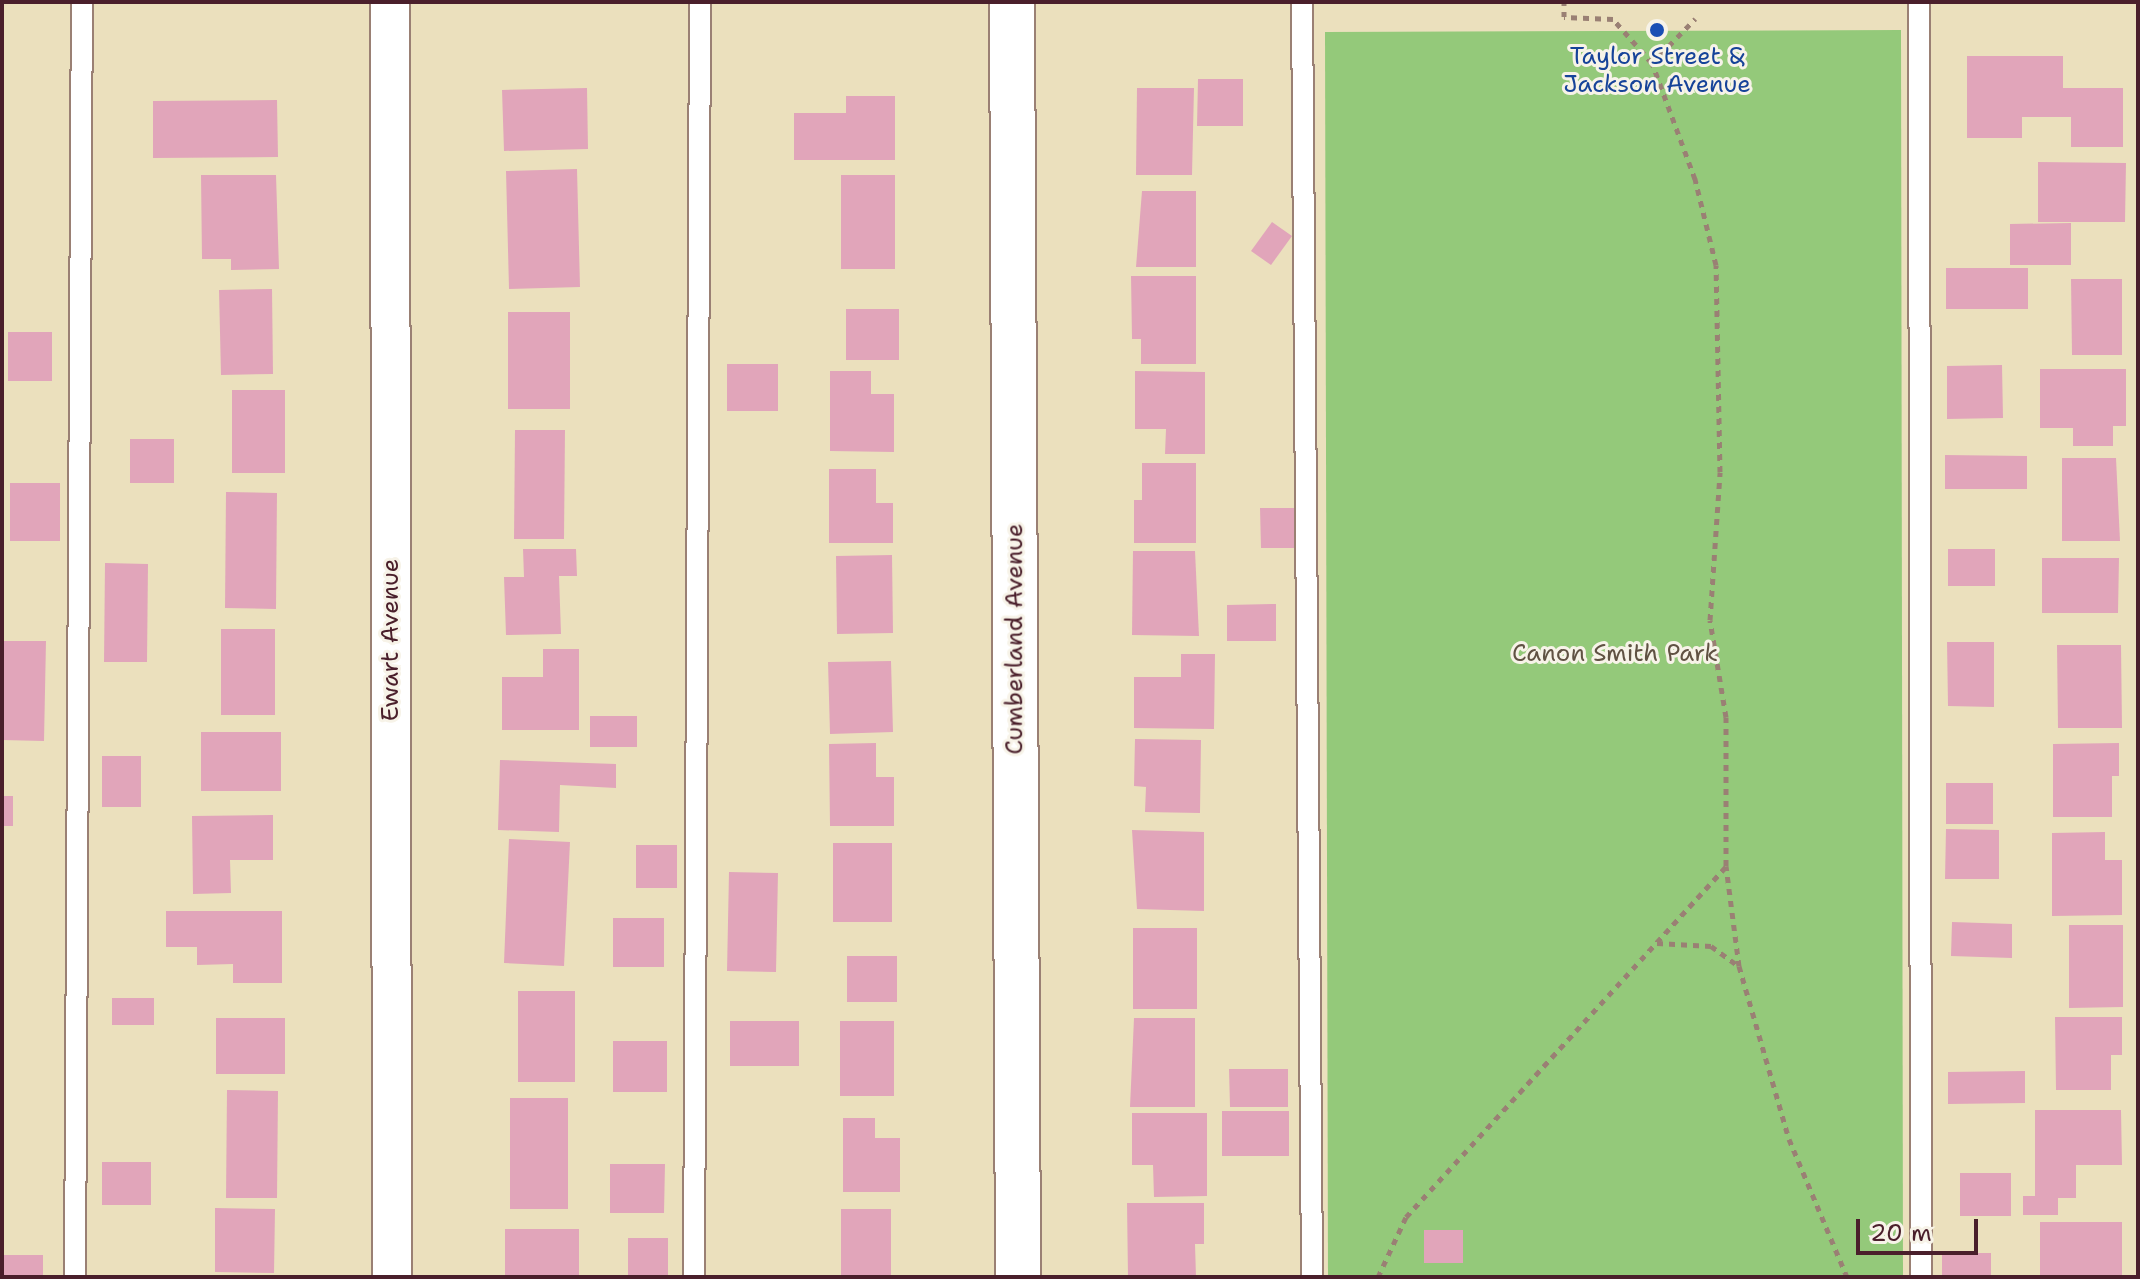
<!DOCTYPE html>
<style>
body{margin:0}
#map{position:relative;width:2140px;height:1279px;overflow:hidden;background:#ebe0bd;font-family:"Shantell Sans",sans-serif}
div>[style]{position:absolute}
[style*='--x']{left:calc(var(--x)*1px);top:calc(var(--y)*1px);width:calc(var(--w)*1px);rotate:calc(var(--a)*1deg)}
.green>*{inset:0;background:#94c97a}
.building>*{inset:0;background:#e1a5ba}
.path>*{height:5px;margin-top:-2.5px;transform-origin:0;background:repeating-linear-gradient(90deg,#9a8074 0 6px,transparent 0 12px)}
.roads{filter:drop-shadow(2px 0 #9a8074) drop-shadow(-2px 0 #9a8074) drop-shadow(0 2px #9a8074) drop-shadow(0 -2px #9a8074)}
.lane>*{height:20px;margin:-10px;padding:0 10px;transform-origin:10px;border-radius:10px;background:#fff}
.street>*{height:38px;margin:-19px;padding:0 19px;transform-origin:19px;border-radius:19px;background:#fff}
.secondary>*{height:44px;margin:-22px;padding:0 22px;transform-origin:22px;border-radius:22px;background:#fff}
.dots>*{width:22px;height:22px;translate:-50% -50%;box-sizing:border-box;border:4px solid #f7f3e8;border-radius:50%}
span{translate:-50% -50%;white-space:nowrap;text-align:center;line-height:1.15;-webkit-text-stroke:6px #f7f3e8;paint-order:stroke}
.transit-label{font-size:24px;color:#164399}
.street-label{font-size:24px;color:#4a1f2b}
.park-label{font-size:24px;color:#605243}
.frame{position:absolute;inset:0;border:4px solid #4a1f2b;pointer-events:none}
.scale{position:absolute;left:1856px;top:1219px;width:122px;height:36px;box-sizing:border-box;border:4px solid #4a1f2b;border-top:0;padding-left:10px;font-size:24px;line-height:28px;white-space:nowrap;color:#4a1f2b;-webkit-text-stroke:6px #f7f3e8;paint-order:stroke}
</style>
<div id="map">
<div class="green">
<div style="clip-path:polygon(1901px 30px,1903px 1277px,1328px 1277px,1325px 32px)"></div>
</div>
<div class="building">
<div style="clip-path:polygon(1967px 56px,2063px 56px,2063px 88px,2123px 88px,2123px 147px,2071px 147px,2071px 117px,2022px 117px,2022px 138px,1967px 138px)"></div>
<div style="clip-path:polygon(1198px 79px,1243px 79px,1243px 126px,1197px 126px)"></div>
<div style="clip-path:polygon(587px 88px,588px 149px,504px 151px,502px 90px)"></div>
<div style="clip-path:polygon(1137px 88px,1194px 88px,1192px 175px,1136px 175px)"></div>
<div style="clip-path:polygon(846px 96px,895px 96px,895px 160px,794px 160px,794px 113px,846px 113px)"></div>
<div style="clip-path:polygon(277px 100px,278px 157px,153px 158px,153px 101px)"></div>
<div style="clip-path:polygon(2038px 162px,2126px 163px,2125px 222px,2038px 222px)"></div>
<div style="clip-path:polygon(577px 169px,580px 287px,509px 289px,506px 171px)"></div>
<div style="clip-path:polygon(201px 175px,276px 175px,279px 269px,231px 270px,231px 259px,202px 259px)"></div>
<div style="clip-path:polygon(841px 175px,895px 175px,895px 269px,841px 269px)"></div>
<div style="clip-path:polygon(1142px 191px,1196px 191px,1196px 267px,1136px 267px)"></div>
<div style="clip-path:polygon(1272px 222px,1292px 236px,1271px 265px,1251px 251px)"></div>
<div style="clip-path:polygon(2071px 223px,2071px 265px,2010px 265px,2010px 224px)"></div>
<div style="clip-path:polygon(1946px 268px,2028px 268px,2028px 309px,1946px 309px)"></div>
<div style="clip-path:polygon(1131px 276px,1196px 276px,1196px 364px,1141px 364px,1141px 339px,1132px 339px)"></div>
<div style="clip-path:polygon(2071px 279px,2122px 279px,2122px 355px,2072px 355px)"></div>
<div style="clip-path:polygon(272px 289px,273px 374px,221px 375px,219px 290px)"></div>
<div style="clip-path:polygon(846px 309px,899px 309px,899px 360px,846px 360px)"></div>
<div style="clip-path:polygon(508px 312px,570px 312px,570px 409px,508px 409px)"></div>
<div style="clip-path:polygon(8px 332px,52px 332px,52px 381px,8px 381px)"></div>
<div style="clip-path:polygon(727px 364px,778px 364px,778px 411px,727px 411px)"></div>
<div style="clip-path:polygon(2002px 365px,2003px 418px,1947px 419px,1947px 366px)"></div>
<div style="clip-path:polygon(2040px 369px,2126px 369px,2126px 426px,2113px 426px,2113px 446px,2073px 446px,2073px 428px,2040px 428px)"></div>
<div style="clip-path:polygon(830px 371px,871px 371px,871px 394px,894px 394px,894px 452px,830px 451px)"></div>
<div style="clip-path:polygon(1135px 371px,1205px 372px,1205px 454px,1165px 454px,1166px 429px,1135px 429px)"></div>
<div style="clip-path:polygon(232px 390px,285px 390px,285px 473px,232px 473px)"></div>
<div style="clip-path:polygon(515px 430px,565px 430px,564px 539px,514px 539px)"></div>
<div style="clip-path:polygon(130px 439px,174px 439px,174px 483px,130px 483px)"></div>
<div style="clip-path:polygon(1945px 455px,2027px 456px,2027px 489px,1945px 489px)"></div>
<div style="clip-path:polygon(2062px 458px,2116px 458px,2120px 541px,2062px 541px)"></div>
<div style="clip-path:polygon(1142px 463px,1196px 463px,1196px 543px,1134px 543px,1134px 500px,1142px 500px)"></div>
<div style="clip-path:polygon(829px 469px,876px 469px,876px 503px,893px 503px,893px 543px,829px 543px)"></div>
<div style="clip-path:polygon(10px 483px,60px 483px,60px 541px,10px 541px)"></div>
<div style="clip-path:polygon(226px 492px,277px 493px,276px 609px,225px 608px)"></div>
<div style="clip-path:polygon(1260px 508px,1295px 508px,1295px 548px,1261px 548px)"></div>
<div style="clip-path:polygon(523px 549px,576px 549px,577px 576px,559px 576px,561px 634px,506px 635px,504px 577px,524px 577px)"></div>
<div style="clip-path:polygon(1948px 549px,1995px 549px,1995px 586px,1948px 586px)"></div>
<div style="clip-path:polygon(1133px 551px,1195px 551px,1199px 636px,1132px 635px)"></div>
<div style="clip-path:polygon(892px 555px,893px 633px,837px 634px,836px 556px)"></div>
<div style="clip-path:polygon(2042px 558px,2119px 558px,2118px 613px,2042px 613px)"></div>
<div style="clip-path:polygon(105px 563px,148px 564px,147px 662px,104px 662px)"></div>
<div style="clip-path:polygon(1276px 604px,1276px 641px,1227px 641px,1227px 605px)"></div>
<div style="clip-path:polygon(221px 629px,275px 629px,275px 715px,221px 715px)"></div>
<div style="clip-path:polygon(2px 641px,46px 641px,44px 741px,2px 740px)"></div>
<div style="clip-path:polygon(1947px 642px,1994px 642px,1994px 707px,1948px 706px)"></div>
<div style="clip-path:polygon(2057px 645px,2121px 645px,2122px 728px,2058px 728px)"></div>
<div style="clip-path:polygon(543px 649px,579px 649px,579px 730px,502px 730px,502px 677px,543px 677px)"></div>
<div style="clip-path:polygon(1181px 654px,1215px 654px,1214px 729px,1134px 728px,1134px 677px,1181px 677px)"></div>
<div style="clip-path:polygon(891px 661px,893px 732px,830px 734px,828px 662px)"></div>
<div style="clip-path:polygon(590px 716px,637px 716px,637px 747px,590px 747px)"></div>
<div style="clip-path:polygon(201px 732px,281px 732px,281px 791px,201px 791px)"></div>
<div style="clip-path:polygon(1135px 739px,1201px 740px,1200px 813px,1145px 812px,1146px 787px,1134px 786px)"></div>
<div style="clip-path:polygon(876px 743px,876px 777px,894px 777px,894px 826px,830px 826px,829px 744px)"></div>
<div style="clip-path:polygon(2119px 743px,2119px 776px,2112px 776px,2112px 817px,2053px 817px,2053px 744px)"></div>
<div style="clip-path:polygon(102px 756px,141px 756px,141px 807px,102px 807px)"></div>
<div style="clip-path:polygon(500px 760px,616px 764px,616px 788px,560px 785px,559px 832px,498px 830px)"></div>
<div style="clip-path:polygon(1946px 783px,1993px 783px,1993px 824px,1946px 824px)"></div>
<div style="clip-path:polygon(2px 796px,13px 796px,13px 826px,2px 826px)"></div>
<div style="clip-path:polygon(273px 815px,273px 860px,230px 860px,231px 893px,193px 894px,192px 816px)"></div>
<div style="clip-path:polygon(1946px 829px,1999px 830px,1999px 879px,1945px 879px)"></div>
<div style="clip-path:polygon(1132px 830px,1204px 832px,1204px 911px,1137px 909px)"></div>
<div style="clip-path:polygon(2105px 832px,2105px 860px,2122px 860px,2122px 915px,2052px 916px,2052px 833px)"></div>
<div style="clip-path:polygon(509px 839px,570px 842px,564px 966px,504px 963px)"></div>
<div style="clip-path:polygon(833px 843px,892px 843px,892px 922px,833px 922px)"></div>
<div style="clip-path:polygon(636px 845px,677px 845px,677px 888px,636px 888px)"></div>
<div style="clip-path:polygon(729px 872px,778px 873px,776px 972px,727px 971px)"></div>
<div style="clip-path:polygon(166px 911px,282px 911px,282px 983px,233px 983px,233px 964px,197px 965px,197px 947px,166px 947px)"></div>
<div style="clip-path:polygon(613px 918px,664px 918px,664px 967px,613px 967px)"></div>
<div style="clip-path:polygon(1952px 922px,2012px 924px,2012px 958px,1951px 956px)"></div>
<div style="clip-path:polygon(2069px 925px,2123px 925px,2123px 1007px,2069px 1008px)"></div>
<div style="clip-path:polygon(1133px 928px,1197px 928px,1197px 1009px,1133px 1009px)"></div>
<div style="clip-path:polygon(847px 956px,897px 956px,897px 1002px,847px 1002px)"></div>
<div style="clip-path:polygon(518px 991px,575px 991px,575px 1082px,518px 1082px)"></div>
<div style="clip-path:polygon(112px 998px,154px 998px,154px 1025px,112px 1025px)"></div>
<div style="clip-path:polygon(2055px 1017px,2122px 1017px,2122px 1055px,2111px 1055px,2111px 1090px,2056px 1090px)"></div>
<div style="clip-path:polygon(216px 1018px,285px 1018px,285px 1074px,216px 1074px)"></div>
<div style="clip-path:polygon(1134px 1018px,1195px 1018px,1195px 1107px,1130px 1107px)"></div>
<div style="clip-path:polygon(730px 1021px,799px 1021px,799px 1066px,730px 1066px)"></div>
<div style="clip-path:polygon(840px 1021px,894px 1021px,894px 1096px,840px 1096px)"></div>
<div style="clip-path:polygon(613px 1041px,667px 1041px,667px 1092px,613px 1092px)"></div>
<div style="clip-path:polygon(1229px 1069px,1288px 1069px,1288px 1107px,1230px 1107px)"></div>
<div style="clip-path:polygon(2025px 1071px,2025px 1103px,1948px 1104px,1948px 1072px)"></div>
<div style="clip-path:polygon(227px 1090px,278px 1091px,277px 1198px,226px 1198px)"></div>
<div style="clip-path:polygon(510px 1098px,568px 1098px,568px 1209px,510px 1209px)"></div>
<div style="clip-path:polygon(2035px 1110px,2121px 1110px,2122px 1165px,2076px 1165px,2076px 1198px,2058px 1198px,2058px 1215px,2023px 1215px,2023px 1196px,2035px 1196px)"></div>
<div style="clip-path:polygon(1222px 1111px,1289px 1111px,1289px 1156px,1222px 1156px)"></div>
<div style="clip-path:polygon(1132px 1113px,1207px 1113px,1207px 1196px,1154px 1197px,1153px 1165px,1132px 1165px)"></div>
<div style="clip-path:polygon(843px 1118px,875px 1118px,875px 1138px,900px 1138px,900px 1192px,843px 1192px)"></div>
<div style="clip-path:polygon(102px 1162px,151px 1162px,151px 1205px,102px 1205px)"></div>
<div style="clip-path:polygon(610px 1164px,665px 1164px,664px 1213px,610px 1213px)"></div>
<div style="clip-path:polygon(1960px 1173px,2011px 1173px,2011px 1216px,1960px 1216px)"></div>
<div style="clip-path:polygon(1127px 1203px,1204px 1203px,1204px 1244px,1195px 1244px,1196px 1277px,1128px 1277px)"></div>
<div style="clip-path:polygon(215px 1208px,275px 1209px,274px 1273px,215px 1272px)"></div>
<div style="clip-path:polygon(841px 1209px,891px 1209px,891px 1277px,841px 1277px)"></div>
<div style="clip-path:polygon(2040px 1222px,2122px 1222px,2122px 1277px,2040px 1277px)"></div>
<div style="clip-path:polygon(505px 1229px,579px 1229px,579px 1277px,505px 1277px)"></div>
<div style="clip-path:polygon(1424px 1230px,1463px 1230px,1463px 1263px,1424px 1263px)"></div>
<div style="clip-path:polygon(628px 1238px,668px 1238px,668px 1277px,628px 1277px)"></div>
<div style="clip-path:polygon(1942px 1253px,1991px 1253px,1991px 1277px,1942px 1277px)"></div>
<div style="clip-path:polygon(2px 1255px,43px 1255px,43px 1277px,2px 1277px)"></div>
</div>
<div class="path">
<div style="--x:1652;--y:63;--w:62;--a:-45.7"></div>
<div style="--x:1657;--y:943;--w:54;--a:3.2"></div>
<div style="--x:1711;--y:946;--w:34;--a:36"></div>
<div style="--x:1739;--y:966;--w:101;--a:-97.4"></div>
<div style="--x:1739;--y:966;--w:180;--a:73.9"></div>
<div style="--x:1789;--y:1139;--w:150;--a:67.2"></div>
<div style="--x:1378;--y:1277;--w:66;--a:-65"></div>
<div style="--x:1406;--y:1217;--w:475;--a:-47.6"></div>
<div style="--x:1726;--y:866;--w:149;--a:-90"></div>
<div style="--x:1726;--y:717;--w:98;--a:-99.4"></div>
<div style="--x:1710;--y:620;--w:148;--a:-86.1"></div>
<div style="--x:1720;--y:472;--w:207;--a:-91.1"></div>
<div style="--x:1716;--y:265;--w:89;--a:-103.7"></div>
<div style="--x:1695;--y:179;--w:124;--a:-110.3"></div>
<div style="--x:1652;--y:63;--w:59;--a:-131.6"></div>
<div style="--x:1613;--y:19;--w:49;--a:-177.7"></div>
<div style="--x:1564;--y:17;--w:15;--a:-90"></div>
</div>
<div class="roads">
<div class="lane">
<div style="--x:1302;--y:2;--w:1275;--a:89.55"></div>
<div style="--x:1919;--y:2;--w:1275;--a:89.91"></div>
<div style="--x:75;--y:1277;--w:1275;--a:-89.69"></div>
<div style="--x:694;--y:1277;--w:1275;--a:-89.73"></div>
</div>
<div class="street">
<div style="--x:390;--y:2;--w:1275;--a:89.91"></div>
</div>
<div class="secondary">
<div style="--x:1012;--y:2;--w:1275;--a:89.73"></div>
</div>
</div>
<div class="dots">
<div style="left:1657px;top:30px;background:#1a4fb4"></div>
</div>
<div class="transit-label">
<span style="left:1657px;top:71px">Taylor Street &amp;<br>Jackson Avenue</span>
</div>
<div class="street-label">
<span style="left:1015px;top:639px;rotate:-90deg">Cumberland Avenue</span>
<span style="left:391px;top:640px;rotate:-90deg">Ewart Avenue</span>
</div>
<div class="park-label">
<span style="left:1615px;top:654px">Canon Smith Park</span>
</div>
<div class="frame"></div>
<div class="scale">20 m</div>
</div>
